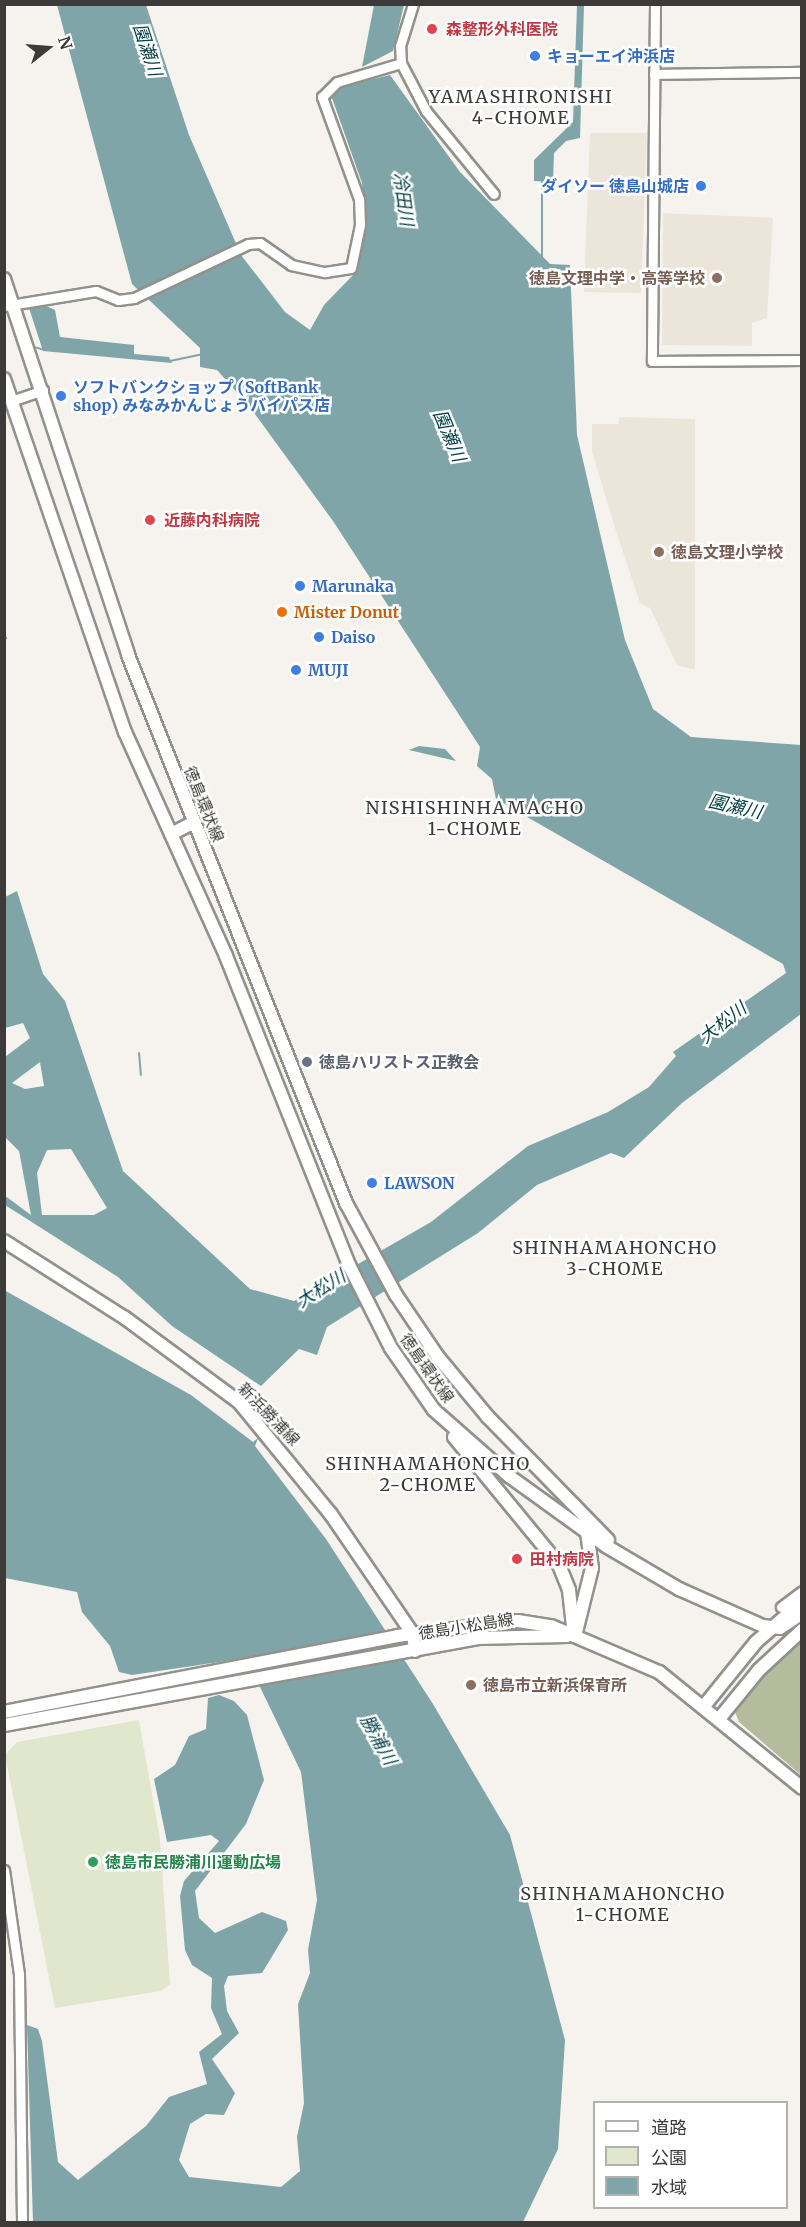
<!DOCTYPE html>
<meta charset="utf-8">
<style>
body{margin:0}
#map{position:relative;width:806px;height:2227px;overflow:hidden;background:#f6f3ee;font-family:Merriweather,"Noto Sans JP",serif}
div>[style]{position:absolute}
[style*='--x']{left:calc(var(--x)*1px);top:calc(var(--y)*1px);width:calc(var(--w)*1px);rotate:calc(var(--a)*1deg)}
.built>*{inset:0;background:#ece6da}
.green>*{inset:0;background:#e1e7cd}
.forest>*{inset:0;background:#b5bb9d}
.water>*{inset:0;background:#7fa5a9}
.stream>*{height:2px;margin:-1px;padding:0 1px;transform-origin:1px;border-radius:1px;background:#7fa5a9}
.roads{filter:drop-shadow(2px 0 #93918c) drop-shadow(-2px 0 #93918c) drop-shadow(0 2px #93918c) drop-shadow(0 -2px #93918c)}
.minor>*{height:9px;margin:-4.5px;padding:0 4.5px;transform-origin:4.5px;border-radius:4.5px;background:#fff}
.major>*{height:12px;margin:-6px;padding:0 6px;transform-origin:6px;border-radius:6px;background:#fff}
.dots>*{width:16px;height:16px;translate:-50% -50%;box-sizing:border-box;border:3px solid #fff;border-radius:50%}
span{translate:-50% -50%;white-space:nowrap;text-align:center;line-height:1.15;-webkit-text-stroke:5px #fff;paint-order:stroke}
.health-label{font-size:16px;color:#be3a42;font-weight:700}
.left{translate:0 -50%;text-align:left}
.shop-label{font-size:16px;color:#366cbe;font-weight:700}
.right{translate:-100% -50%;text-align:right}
.education-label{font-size:16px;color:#785e54;font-weight:700}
.food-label{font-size:16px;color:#c56008;font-weight:700}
.street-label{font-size:16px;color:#3c3b39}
.worship-label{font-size:16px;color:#5b616d;font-weight:700}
.leisure-label{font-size:16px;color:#27864d;font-weight:700}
.water-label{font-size:18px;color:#054248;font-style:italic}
.neighbourhood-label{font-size:18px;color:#3c3b39;letter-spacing:1.5px}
.frame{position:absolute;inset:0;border:6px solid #3c3b39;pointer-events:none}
.legend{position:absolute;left:593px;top:2101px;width:195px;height:108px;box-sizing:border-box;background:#fff;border:2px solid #b1b1b0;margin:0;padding:8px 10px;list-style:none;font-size:18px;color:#3c3b39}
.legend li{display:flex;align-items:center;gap:12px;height:30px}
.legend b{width:30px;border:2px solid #b1b1b0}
.north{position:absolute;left:18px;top:18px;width:60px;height:60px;-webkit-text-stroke:4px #fff;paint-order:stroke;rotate:73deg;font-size:16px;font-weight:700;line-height:24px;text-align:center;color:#3c3b39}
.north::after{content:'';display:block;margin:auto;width:21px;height:27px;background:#3c3b39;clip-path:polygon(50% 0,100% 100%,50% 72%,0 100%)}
</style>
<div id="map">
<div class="built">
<div style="clip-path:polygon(590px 133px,647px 133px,641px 293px,584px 292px)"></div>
<div style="clip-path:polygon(663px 213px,773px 218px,767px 318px,752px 323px,752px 346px,662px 345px)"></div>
<div style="clip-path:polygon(619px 417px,695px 419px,695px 670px,677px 665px,650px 608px,640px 603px,616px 531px,592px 452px,592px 424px,618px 424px)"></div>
</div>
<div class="green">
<div style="clip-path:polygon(139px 1720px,160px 1839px,170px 1984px,161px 1991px,55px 2008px,5px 1755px,17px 1742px)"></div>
</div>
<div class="forest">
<div style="clip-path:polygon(801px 1640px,801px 1775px,739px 1722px,735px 1712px,768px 1668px)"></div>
</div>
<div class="water">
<div style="clip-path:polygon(evenodd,57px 5px,146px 5px,189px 135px,241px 255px,285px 312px,310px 330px,324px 305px,354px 274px,365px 229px,362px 183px,332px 98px,340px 87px,390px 75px,460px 172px,550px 264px,570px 265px,577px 435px,625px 640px,653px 709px,691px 737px,801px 745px,801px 1014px,682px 1103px,624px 1158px,611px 1153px,537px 1185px,478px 1233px,327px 1327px,317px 1355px,299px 1349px,261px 1386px,172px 1326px,118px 1277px,5px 1205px,4px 1195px,31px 1215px,19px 1151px,4px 1136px,5px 1057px,30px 1038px,23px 1023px,5px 1028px,5px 897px,17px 891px,43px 974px,65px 1001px,123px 1171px,250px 1289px,294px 1301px,431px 1222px,528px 1146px,608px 1112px,649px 1087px,676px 1056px,673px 1052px,786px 973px,783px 964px,496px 799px,492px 779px,477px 766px,480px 747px,333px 521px,249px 406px,217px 370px,200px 367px,200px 348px,132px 284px,57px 5px,40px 1062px,44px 1086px,25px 1089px,12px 1083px,40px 1062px,57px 5px,71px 1149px,107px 1208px,94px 1215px,42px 1215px,37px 1173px,47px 1150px,71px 1149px)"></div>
<div style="clip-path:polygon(374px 5px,404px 5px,393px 51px,362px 67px)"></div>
<div style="clip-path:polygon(577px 5px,584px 5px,580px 138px,566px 141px,554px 153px,553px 182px,534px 181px,534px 160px,573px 122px)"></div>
<div style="clip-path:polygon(44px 305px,55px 310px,60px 337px,134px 345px,134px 354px,169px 357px,172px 363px,43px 351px,29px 308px)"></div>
<div style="clip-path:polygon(419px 746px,445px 749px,456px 761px,409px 750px)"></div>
<div style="clip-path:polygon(4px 1290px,191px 1395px,253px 1442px,258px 1438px,255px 1446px,326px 1539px,433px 1704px,510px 1835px,565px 2040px,558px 2149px,523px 2222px,33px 2222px,27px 2025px,38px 2029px,42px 2041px,58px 2162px,78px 2180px,146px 2126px,169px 2097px,207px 2084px,199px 2052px,222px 2034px,211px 2008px,212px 1978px,192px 1965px,185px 1950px,180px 1896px,184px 1881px,219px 1841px,211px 1835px,167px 1842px,154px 1779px,175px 1765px,189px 1736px,206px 1729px,208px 1698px,219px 1695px,234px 1701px,247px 1715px,264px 1780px,246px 1824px,195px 1891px,199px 1918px,215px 1933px,262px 1912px,286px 1921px,288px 1930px,262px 1973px,228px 1976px,224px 1986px,227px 2011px,239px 2033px,212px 2059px,235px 2093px,224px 2115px,206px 2114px,190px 2124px,179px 2160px,189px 2177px,281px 2187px,300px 2171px,297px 2137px,304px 2103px,298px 2004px,310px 1973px,308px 1950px,317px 1900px,301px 1772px,246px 1658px,132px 1675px,119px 1672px,110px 1646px,82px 1612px,77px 1592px,5px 1578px)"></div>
</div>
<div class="stream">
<div style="--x:542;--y:258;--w:78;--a:-90"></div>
<div style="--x:30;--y:346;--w:16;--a:15"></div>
<div style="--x:170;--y:361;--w:34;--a:-12"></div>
<div style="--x:4;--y:635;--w:4;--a:56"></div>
<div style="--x:139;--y:1053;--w:22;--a:85"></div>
</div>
<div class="roads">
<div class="minor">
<div style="--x:655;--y:4;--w:357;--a:90.5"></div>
<div style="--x:652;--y:361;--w:150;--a:-0.4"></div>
<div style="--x:401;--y:63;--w:54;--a:62.5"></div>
<div style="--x:426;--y:111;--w:107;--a:50.7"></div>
<div style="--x:654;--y:74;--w:148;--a:-0.8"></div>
<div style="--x:4;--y:306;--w:93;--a:-9.3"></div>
<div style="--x:96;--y:291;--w:24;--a:22"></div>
<div style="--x:118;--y:300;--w:16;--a:-7"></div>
<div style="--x:134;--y:298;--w:126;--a:-25.3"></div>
<div style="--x:248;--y:244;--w:12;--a:-5"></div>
<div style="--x:260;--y:243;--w:38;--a:35"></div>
<div style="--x:291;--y:265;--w:35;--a:12"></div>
<div style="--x:325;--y:272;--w:26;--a:-9"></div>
<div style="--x:351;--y:268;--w:44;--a:-78.2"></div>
<div style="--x:360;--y:225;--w:26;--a:-92"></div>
<div style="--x:359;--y:199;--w:109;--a:-109.9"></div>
<div style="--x:322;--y:97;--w:21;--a:-45"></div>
<div style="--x:337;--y:82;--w:67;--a:-16.5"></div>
<div style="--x:401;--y:63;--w:17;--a:-93"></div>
<div style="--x:400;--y:46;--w:44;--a:-72.8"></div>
<div style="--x:11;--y:401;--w:34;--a:-19"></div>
<div style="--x:781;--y:1607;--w:26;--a:-37"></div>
<div style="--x:4;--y:1870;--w:105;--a:81.8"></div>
<div style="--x:19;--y:1974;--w:248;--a:89.3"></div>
</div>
<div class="major">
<div style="--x:4;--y:279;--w:396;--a:71.7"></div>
<div style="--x:128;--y:655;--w:590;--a:68.31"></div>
<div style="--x:346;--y:1203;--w:105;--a:61.5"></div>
<div style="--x:396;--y:1295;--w:75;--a:55.9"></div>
<div style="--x:438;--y:1357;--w:78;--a:50.2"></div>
<div style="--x:488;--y:1417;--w:172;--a:45.7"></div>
<div style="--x:4;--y:379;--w:373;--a:71.1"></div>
<div style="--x:125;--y:732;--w:246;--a:65.7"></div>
<div style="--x:226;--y:956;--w:333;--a:68.3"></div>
<div style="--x:349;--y:1265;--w:93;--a:63.2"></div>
<div style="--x:391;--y:1348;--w:75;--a:55.3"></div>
<div style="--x:434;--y:1410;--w:100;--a:41.3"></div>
<div style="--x:509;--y:1476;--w:120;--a:35.8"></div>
<div style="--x:606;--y:1546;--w:85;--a:30.5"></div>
<div style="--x:679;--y:1589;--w:92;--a:23.8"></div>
<div style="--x:763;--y:1626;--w:17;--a:7"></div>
<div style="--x:780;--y:1628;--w:27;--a:-34"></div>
<div style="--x:171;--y:834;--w:25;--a:-27"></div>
<div style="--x:4;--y:1241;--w:143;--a:32.5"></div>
<div style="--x:125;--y:1318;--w:142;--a:36.4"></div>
<div style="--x:239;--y:1402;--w:144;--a:50.7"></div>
<div style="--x:330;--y:1513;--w:147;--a:55.6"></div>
<div style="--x:413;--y:1634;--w:17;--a:83"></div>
<div style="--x:454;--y:1437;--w:166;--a:50.6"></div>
<div style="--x:559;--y:1565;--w:27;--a:68"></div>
<div style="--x:569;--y:1590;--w:46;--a:83.8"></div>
<div style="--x:576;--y:1632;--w:66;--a:-76"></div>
<div style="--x:592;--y:1568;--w:36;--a:-98"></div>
<div style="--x:704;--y:1706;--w:82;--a:-50.9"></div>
<div style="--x:756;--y:1642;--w:61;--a:-41"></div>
<div style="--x:4;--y:1712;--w:400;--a:-10.9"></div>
<div style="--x:397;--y:1636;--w:122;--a:-7.1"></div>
<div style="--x:518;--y:1621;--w:33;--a:9"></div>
<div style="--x:551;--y:1626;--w:117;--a:23.1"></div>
<div style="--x:659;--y:1672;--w:184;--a:39"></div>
<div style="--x:719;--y:1719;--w:63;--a:-50.8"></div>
<div style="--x:759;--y:1670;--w:59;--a:-42.9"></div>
<div style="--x:4;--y:1725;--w:482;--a:-10.4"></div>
<div style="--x:478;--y:1638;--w:89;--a:-1.3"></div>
</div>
</div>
<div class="dots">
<div style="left:432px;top:29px;background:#e0444e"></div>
<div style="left:535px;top:56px;background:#3f7fe0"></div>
<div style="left:701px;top:186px;background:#3f7fe0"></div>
<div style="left:717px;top:278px;background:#8d6e63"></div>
<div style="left:61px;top:396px;background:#3f7fe0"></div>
<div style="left:150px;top:520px;background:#e0444e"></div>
<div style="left:659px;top:552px;background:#8d6e63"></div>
<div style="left:300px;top:586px;background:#3f7fe0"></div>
<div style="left:282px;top:612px;background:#e8710a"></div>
<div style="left:319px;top:637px;background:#3f7fe0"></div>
<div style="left:296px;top:670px;background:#3f7fe0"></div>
<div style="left:307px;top:1062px;background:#6b7280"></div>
<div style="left:372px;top:1183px;background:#3f7fe0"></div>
<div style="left:517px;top:1559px;background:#e0444e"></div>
<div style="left:471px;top:1685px;background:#8d6e63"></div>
<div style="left:93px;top:1862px;background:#2e9e5b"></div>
</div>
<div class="health-label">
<span class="left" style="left:446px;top:29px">森整形外科医院</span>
<span class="left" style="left:164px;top:520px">近藤内科病院</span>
<span class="left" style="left:530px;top:1559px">田村病院</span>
</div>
<div class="shop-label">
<span class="left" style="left:547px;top:56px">キョーエイ沖浜店</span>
<span class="right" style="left:689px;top:186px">ダイソー 徳島山城店</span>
<span class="left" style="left:73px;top:396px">ソフトバンクショップ (SoftBank<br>shop) みなみかんじょうバイパス店</span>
<span class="left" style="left:312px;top:586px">Marunaka</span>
<span class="left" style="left:331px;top:637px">Daiso</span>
<span class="left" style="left:308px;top:670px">MUJI</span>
<span class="left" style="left:384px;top:1183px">LAWSON</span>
</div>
<div class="education-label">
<span class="right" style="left:705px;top:278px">徳島文理中学・高等学校</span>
<span class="left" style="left:671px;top:552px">徳島文理小学校</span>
<span class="left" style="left:483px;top:1685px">徳島市立新浜保育所</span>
</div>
<div class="food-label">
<span class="left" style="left:294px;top:612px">Mister Donut</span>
</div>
<div class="street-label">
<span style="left:204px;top:804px;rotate:68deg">徳島環状線</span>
<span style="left:427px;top:1368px;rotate:55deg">徳島環状線</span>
<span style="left:269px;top:1414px;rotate:46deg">新浜勝浦線</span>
<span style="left:466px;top:1626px;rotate:-9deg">徳島小松島線</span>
</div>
<div class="worship-label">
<span class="left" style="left:319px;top:1062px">徳島ハリストス正教会</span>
</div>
<div class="leisure-label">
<span class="left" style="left:105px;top:1862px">徳島市民勝浦川運動広場</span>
</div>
<div class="water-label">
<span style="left:147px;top:50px;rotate:72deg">園瀬川</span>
<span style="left:403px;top:199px;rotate:82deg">冷田川</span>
<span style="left:449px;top:436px;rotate:67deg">園瀬川</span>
<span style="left:735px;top:807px;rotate:13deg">園瀬川</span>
<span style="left:723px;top:1023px;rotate:-38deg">大松川</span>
<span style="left:321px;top:1289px;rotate:-32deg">大松川</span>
<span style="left:378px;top:1740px;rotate:61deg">勝浦川</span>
</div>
<div class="neighbourhood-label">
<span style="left:521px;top:108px">YAMASHIRONISHI<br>4-CHOME</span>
<span style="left:475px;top:819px">NISHISHINHAMACHO<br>1-CHOME</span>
<span style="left:615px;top:1259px">SHINHAMAHONCHO<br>3-CHOME</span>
<span style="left:428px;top:1475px">SHINHAMAHONCHO<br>2-CHOME</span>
<span style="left:623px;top:1905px">SHINHAMAHONCHO<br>1-CHOME</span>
</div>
<div class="frame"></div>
<ul class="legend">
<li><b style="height:8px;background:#fff"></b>道路</li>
<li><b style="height:16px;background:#e1e7cd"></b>公園</li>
<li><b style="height:16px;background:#7fa5a9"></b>水域</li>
</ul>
<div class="north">N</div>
</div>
